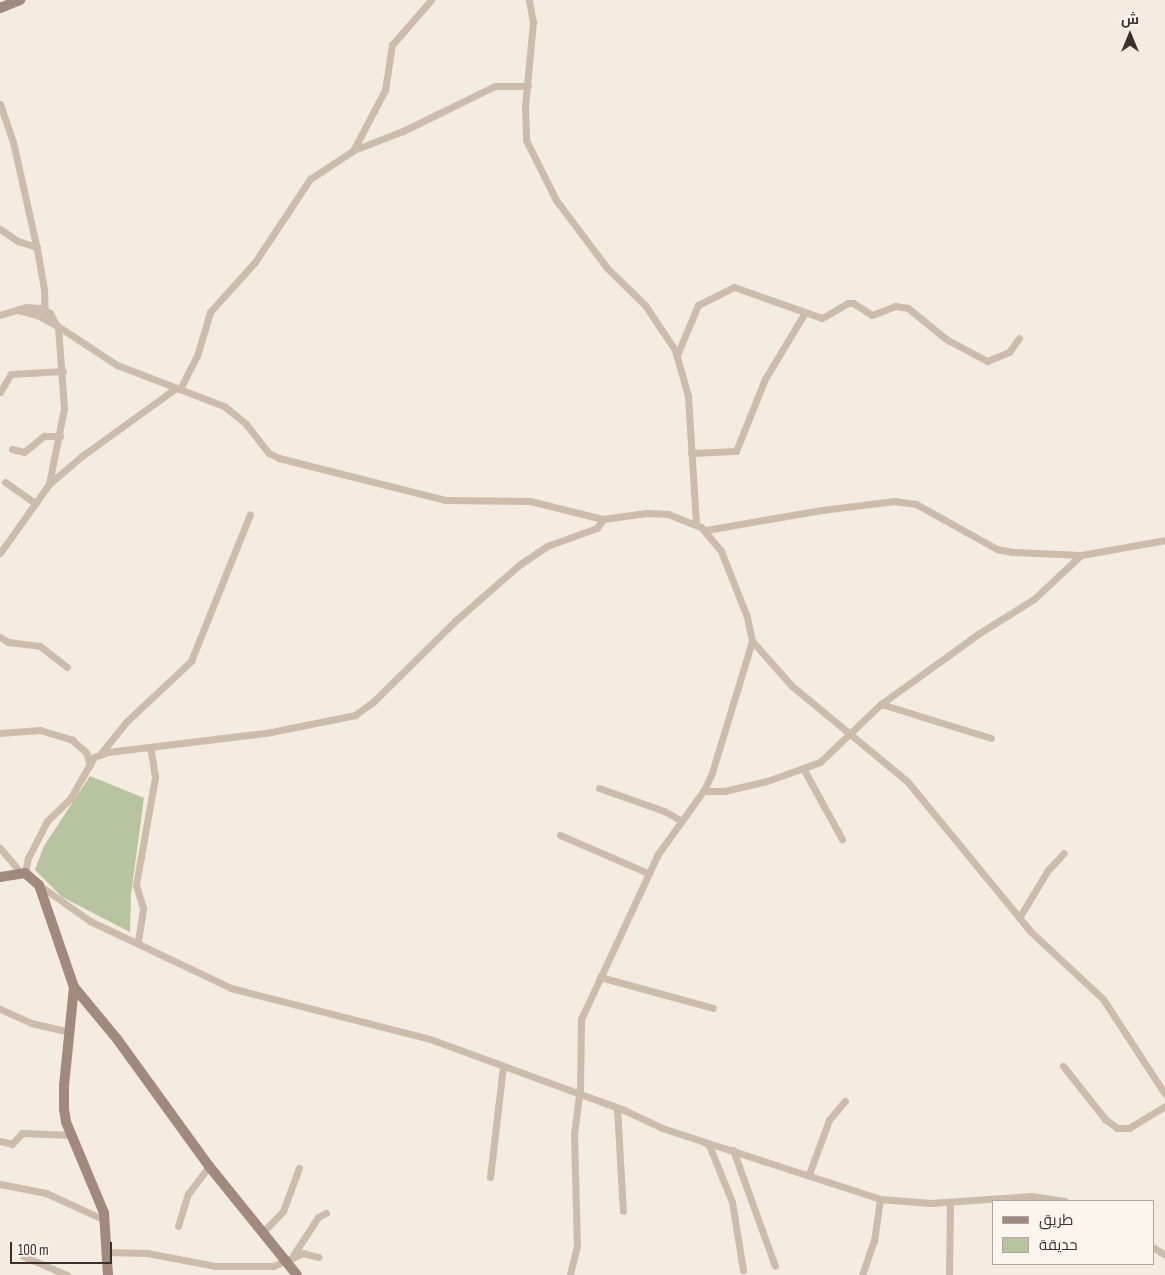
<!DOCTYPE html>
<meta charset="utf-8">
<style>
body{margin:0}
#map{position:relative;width:1165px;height:1275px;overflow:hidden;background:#f4ebe1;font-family:"Sofia Sans Condensed",Cairo,sans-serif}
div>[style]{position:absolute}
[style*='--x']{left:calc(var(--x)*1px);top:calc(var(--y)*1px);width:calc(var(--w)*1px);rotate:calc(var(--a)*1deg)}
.green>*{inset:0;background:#b8c4a0}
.street>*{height:7px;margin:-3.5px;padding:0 3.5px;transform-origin:3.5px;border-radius:3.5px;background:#cdbbac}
.secondary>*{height:10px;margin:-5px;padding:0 5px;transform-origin:5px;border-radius:5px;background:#a18a7d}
span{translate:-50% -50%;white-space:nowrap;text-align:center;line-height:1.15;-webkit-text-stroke:5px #fbf5ee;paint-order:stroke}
.legend{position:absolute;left:992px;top:1200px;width:162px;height:65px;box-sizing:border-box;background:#fbf5ee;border:1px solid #aea6a0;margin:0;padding:6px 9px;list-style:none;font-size:15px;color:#3b302b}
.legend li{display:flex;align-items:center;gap:10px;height:25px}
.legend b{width:25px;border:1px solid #aea6a0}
.north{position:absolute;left:1105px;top:10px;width:50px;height:50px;-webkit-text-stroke:4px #fbf5ee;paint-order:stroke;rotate:0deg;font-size:14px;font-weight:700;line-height:20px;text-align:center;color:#3b302b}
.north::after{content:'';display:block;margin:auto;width:18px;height:22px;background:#3b302b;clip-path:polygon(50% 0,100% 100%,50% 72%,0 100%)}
.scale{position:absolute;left:10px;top:1242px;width:102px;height:22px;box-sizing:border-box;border:2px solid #3b302b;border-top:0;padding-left:6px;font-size:15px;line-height:18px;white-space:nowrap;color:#3b302b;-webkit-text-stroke:4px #fbf5ee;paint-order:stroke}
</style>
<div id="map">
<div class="green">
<div style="clip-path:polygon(90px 776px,144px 798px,131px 894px,130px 932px,62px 897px,35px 870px,44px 846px)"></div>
</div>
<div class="street">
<div style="--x:529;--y:0;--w:22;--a:80"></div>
<div style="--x:533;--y:22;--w:84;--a:95.4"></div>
<div style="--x:525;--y:106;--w:34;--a:88"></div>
<div style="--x:526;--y:140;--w:67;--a:63.4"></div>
<div style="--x:556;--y:200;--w:85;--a:53.1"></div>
<div style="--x:607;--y:268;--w:53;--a:44.2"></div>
<div style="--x:645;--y:305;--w:54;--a:56.3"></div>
<div style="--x:675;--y:350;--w:48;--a:74.2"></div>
<div style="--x:688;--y:396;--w:128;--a:86.4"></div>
<div style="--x:0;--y:104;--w:40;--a:71.1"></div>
<div style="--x:13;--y:142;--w:110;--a:77.4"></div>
<div style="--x:37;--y:249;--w:41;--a:80.1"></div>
<div style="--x:44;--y:289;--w:29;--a:88"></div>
<div style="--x:354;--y:149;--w:67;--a:-62.3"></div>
<div style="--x:385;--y:90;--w:46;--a:-81.2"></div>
<div style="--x:392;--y:45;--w:60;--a:-49.1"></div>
<div style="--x:0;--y:229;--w:22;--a:34"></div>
<div style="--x:18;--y:241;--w:20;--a:18"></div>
<div style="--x:18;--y:310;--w:20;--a:15"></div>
<div style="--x:37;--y:315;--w:21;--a:28"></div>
<div style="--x:56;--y:325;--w:73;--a:33.3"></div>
<div style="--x:117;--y:365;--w:115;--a:21"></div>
<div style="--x:224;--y:406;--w:28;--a:39"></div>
<div style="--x:246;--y:424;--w:37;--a:52"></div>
<div style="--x:269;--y:453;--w:11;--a:27"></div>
<div style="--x:279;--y:458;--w:171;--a:14.2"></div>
<div style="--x:445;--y:500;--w:85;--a:0.7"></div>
<div style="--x:530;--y:501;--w:75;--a:13.9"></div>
<div style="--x:603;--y:519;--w:44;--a:-7.8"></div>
<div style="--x:647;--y:513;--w:21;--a:3"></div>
<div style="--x:668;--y:514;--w:35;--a:22"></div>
<div style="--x:701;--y:527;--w:31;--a:50"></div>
<div style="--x:721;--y:551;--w:71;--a:68.5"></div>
<div style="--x:747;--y:617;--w:25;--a:78"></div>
<div style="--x:752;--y:641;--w:138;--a:106.9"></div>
<div style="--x:712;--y:773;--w:19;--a:115"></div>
<div style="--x:704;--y:790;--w:79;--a:125.7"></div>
<div style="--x:658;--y:854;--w:182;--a:115"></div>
<div style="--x:581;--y:1019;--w:69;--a:90.8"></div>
<div style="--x:580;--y:1088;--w:46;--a:97.4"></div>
<div style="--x:574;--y:1134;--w:112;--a:88.5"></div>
<div style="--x:577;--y:1246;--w:30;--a:104"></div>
<div style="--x:0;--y:315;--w:27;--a:-17"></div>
<div style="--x:26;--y:307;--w:13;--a:4"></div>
<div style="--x:39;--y:308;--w:12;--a:24"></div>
<div style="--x:50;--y:313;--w:13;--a:63"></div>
<div style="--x:677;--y:355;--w:54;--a:-67.2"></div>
<div style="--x:698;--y:305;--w:40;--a:-26.6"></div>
<div style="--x:734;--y:287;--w:93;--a:19.4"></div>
<div style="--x:822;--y:318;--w:30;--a:-30"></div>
<div style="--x:848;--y:303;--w:5;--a:0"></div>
<div style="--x:853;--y:303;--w:22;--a:32"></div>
<div style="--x:872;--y:315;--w:25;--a:-21"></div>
<div style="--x:895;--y:306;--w:13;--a:9"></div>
<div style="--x:908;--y:308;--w:49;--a:39.2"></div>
<div style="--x:946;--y:339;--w:47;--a:28.2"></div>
<div style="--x:987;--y:361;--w:24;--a:-22"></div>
<div style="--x:1009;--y:352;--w:17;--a:-54"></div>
<div style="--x:180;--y:389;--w:37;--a:-63"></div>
<div style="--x:197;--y:356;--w:46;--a:-73.5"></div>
<div style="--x:210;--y:312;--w:67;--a:-48"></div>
<div style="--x:255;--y:262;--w:100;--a:-56.5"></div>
<div style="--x:310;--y:179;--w:53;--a:-33.4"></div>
<div style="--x:354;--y:150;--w:53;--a:-21.2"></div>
<div style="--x:403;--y:131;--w:102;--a:-26.1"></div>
<div style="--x:495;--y:86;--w:33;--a:0"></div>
<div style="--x:0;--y:392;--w:21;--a:-59"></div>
<div style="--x:11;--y:374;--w:52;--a:-3.3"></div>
<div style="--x:12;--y:449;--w:12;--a:14"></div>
<div style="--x:24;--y:452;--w:26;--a:-39"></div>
<div style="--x:44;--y:436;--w:16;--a:0"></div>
<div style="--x:691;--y:453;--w:45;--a:-2.5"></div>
<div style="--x:736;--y:451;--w:78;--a:-68.1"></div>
<div style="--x:765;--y:379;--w:76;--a:-59"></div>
<div style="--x:5;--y:482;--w:35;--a:35"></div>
<div style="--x:49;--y:484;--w:43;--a:-40.3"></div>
<div style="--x:82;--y:456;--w:116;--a:-35.9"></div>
<div style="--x:706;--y:530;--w:118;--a:-9.8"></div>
<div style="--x:822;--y:510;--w:73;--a:-7.1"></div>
<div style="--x:894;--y:501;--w:22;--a:8"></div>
<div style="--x:916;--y:504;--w:93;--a:29.1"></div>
<div style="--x:997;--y:549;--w:16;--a:11"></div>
<div style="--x:1013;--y:552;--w:68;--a:2.5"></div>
<div style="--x:1081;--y:555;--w:85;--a:-10.1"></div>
<div style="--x:0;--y:553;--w:85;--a:-54.6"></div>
<div style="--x:49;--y:484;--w:77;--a:-78.8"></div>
<div style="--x:64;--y:408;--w:81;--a:-94.2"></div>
<div style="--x:0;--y:637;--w:9;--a:32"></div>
<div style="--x:8;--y:642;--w:32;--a:7"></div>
<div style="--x:40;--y:646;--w:34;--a:38"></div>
<div style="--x:752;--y:641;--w:60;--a:48.4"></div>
<div style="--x:792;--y:686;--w:149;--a:39.6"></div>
<div style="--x:907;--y:781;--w:195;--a:50.6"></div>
<div style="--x:1031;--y:932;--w:98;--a:42.9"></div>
<div style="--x:1103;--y:999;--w:113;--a:56.9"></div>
<div style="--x:881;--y:704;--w:115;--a:17.2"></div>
<div style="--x:0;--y:733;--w:40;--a:-4.3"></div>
<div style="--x:40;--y:730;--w:34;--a:17"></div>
<div style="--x:72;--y:740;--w:18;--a:41"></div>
<div style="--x:86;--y:752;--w:14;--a:73"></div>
<div style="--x:101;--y:753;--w:38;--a:-51"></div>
<div style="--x:125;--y:723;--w:91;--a:-43.2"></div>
<div style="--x:191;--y:661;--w:158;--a:-68.1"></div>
<div style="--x:804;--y:770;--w:79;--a:61.2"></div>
<div style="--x:599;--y:788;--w:69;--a:19.5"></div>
<div style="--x:664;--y:811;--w:18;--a:29"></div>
<div style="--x:703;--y:791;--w:21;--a:0"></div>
<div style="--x:724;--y:791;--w:44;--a:-13.1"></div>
<div style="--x:767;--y:781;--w:56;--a:-19.7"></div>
<div style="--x:820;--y:762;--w:84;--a:-43.6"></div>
<div style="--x:881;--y:704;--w:120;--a:-35.8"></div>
<div style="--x:978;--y:634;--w:66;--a:-32"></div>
<div style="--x:1034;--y:599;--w:64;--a:-43.1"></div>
<div style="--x:560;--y:835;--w:96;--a:23.4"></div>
<div style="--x:0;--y:848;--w:33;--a:50"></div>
<div style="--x:25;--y:873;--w:15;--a:-79"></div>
<div style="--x:28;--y:858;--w:42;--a:-62.8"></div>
<div style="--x:47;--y:821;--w:32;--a:-44"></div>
<div style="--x:70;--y:799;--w:48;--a:-60.3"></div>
<div style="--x:94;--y:757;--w:15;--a:-20"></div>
<div style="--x:108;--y:752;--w:159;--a:-6.9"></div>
<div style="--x:266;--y:733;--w:91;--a:-11.4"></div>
<div style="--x:355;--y:715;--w:22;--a:-36"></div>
<div style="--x:373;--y:702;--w:115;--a:-44.6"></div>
<div style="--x:455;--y:621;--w:85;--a:-41.2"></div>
<div style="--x:519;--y:565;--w:34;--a:-34"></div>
<div style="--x:547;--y:546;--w:53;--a:-19.8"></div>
<div style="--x:597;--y:528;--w:11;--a:-56"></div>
<div style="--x:39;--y:885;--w:62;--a:35.2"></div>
<div style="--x:90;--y:921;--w:156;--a:25.4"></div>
<div style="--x:231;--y:988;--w:205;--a:14.4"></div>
<div style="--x:430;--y:1039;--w:207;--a:20.1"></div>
<div style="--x:624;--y:1110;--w:42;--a:25.3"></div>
<div style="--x:662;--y:1128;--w:229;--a:18"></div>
<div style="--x:880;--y:1199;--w:51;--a:4.5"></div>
<div style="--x:931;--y:1203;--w:99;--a:-4"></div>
<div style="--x:1030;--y:1196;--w:35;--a:8"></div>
<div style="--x:1019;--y:918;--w:56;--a:-58.9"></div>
<div style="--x:1048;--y:870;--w:23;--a:-47"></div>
<div style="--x:138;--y:941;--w:33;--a:-81"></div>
<div style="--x:143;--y:908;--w:24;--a:-107"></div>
<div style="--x:136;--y:885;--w:110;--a:-80"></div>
<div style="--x:155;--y:777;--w:30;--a:-99"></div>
<div style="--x:600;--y:977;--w:117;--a:15.3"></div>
<div style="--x:0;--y:1009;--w:34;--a:24"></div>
<div style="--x:31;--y:1023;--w:40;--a:13"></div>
<div style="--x:1063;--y:1066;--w:68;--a:51.6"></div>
<div style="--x:1105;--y:1119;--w:15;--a:37"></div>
<div style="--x:1117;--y:1128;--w:12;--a:0"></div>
<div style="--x:1129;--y:1128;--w:42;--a:-31.4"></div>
<div style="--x:617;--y:1108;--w:103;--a:86.7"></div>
<div style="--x:0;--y:1141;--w:12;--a:14"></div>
<div style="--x:12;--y:1144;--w:15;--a:-48"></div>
<div style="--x:22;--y:1133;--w:50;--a:2.3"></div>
<div style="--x:704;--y:1142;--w:6;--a:31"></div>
<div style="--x:709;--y:1145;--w:61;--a:68"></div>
<div style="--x:732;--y:1202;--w:69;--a:80.8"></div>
<div style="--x:733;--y:1150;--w:123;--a:70.1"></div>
<div style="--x:809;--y:1174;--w:58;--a:-69.7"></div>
<div style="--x:829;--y:1120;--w:25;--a:-50"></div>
<div style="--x:490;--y:1177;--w:111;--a:-83.3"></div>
<div style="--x:0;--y:1184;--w:47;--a:11.1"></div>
<div style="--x:46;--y:1193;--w:65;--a:24.6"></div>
<div style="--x:178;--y:1226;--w:34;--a:-73"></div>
<div style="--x:188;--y:1194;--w:35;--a:-53"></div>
<div style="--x:263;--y:1232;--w:29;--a:-46"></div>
<div style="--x:283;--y:1211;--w:46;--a:-69.6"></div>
<div style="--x:1154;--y:1248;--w:13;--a:32"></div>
<div style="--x:107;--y:1252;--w:40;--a:1.4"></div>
<div style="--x:147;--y:1253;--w:69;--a:10.8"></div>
<div style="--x:215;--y:1266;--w:58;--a:0"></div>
<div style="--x:273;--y:1266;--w:33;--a:-23"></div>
<div style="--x:303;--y:1253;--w:16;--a:15"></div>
<div style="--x:294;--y:1254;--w:44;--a:-57"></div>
<div style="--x:318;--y:1217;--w:9;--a:-27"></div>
<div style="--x:23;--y:1256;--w:48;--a:23.4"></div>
<div style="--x:862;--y:1275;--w:36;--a:-71"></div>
<div style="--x:874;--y:1241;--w:42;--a:-81.9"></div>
<div style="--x:949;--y:1275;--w:73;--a:-89.2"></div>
</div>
<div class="secondary">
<div style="--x:0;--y:8;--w:22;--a:-22"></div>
<div style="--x:0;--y:877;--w:25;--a:-9"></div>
<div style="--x:25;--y:873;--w:18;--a:41"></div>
<div style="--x:39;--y:885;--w:108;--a:71.1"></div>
<div style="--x:74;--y:987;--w:67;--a:50.4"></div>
<div style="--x:117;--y:1039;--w:157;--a:54.1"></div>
<div style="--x:209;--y:1166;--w:140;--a:51.1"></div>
<div style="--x:74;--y:987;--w:99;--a:95.8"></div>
<div style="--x:64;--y:1085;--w:24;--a:90"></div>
<div style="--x:64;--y:1109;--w:13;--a:81"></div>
<div style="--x:66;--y:1122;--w:99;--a:67.3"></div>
<div style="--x:104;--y:1213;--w:62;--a:86.3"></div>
</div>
<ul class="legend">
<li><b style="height:6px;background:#a18a7d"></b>طريق</li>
<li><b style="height:14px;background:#b8c4a0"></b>حديقة</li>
</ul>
<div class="north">ش</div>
<div class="scale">100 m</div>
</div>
